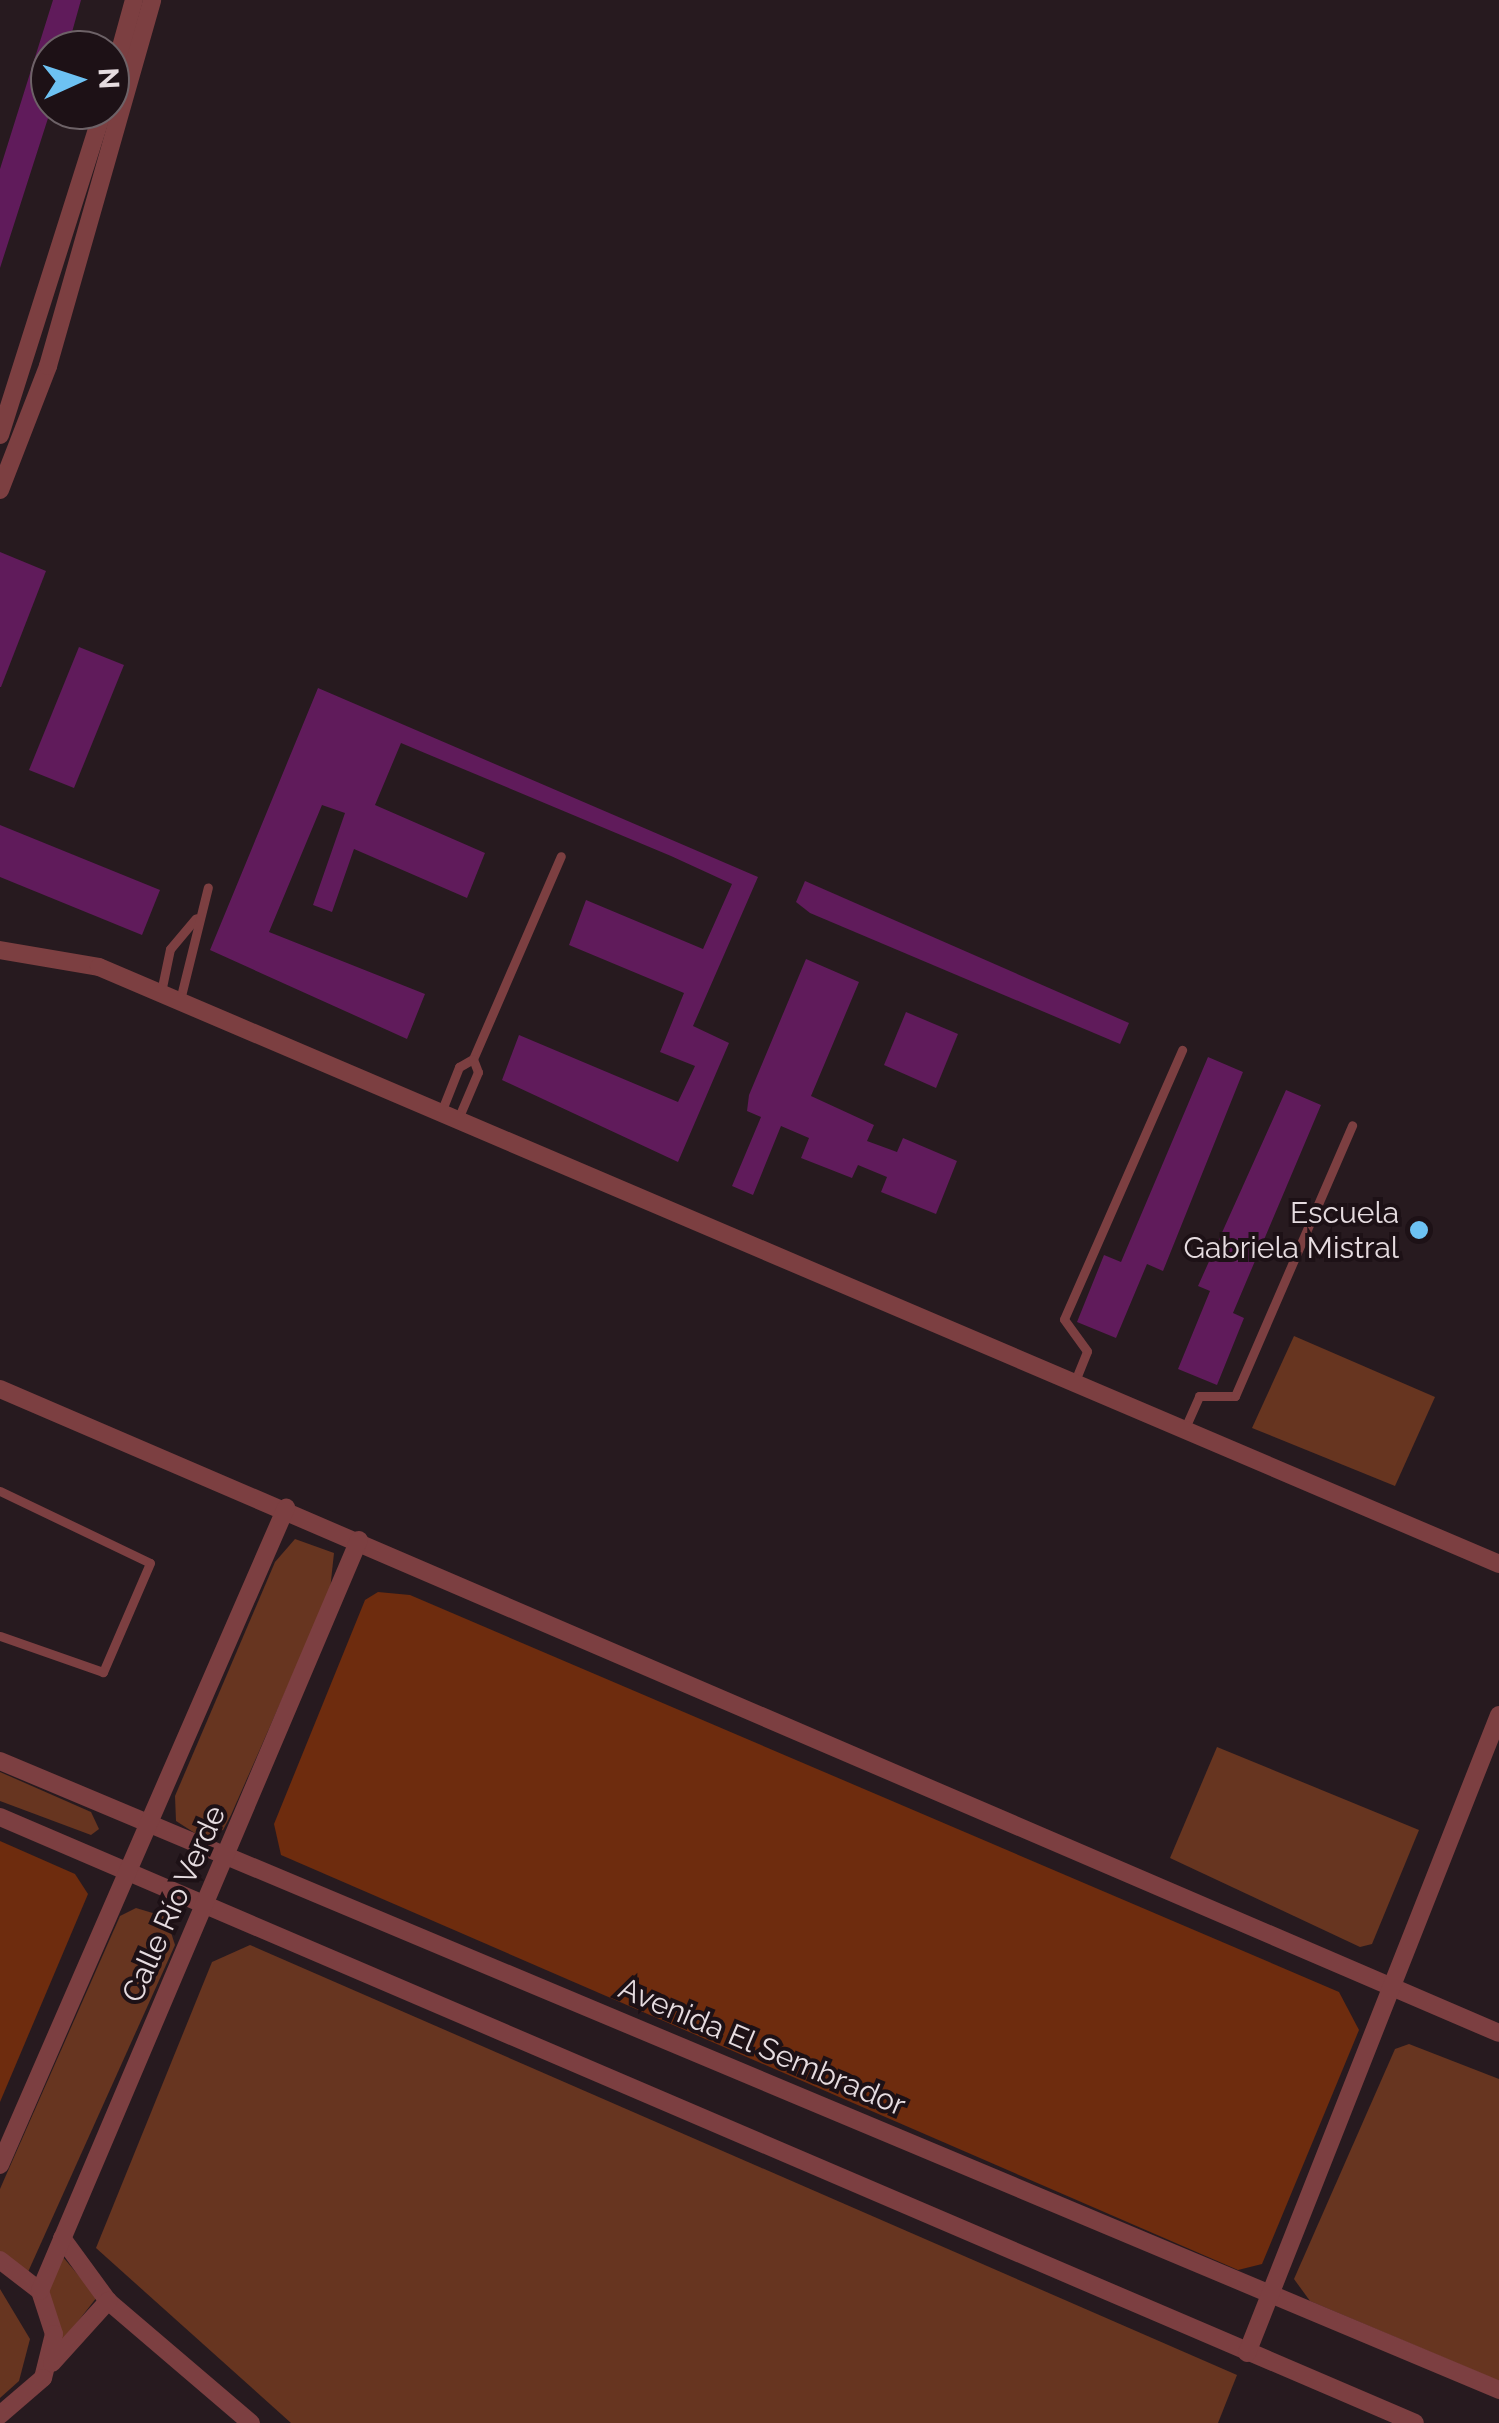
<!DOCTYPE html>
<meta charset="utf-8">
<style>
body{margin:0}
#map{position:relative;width:1499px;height:2423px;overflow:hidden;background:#271a1f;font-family:Raleway,sans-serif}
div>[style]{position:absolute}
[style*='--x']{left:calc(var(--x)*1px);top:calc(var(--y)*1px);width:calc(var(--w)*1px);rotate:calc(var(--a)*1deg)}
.green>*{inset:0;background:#673520}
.forest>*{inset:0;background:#6e2c0e}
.building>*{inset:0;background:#601b5b}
.service>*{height:9px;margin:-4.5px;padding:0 4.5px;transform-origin:4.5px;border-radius:4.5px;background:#7c3f41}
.minor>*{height:18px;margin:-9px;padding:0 9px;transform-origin:9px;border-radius:9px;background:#7c3f41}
.dots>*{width:28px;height:28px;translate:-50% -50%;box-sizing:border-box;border:5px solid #1d1116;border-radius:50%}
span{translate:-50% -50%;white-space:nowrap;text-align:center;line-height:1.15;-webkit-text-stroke:8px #1d1116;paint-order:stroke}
.poi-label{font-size:30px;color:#e6dce0}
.right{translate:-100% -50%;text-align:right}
.street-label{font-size:30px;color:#e6dce0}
.north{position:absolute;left:30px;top:30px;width:100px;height:100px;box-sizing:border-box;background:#1d1116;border:2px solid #6d6267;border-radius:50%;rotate:87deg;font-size:28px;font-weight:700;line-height:40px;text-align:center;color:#e6dce0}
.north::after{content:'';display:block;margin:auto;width:35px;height:45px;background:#6dc2f3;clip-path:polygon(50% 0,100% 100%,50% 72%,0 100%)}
</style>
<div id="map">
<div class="green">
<div style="clip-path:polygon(1294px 1336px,1435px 1397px,1395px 1486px,1252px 1428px)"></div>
<div style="clip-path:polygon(295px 1539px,334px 1553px,330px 1590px,231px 1815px,223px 1830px,201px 1837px,176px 1821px,175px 1796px,275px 1562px)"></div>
<div style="clip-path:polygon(1217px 1747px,1419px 1830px,1372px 1944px,1360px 1947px,1170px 1858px)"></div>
<div style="clip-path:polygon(0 1772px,91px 1812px,99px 1829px,91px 1835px,0 1801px)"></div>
<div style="clip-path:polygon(136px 1908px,166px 1917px,175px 1945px,28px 2272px,0 2255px,0 2189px,120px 1916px)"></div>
<div style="clip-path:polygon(250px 1945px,1237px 2375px,1218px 2423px,291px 2423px,96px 2248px,212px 1962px)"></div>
<div style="clip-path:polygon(1409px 2044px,1499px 2079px,1499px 2381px,1310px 2301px,1294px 2279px,1395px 2049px)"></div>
<div style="clip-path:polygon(62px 2256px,97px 2297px,61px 2343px,47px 2287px)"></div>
<div style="clip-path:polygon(0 2289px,30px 2339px,19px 2381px,0 2398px)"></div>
</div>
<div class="forest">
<div style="clip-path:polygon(378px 1592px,410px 1595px,1339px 1992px,1359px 2030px,1262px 2264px,1238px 2270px,281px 1855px,274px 1824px,365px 1600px)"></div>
<div style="clip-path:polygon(0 1841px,75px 1874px,88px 1894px,0 2102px)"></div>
</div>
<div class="building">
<div style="clip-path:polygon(53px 0,81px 0,67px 50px,50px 50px,50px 112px,0 268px,0 169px)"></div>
<div style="clip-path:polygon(0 552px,46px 571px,1px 687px,0 687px)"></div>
<div style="clip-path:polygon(79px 647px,124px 665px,74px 788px,29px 770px)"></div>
<div style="clip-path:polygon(318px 688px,758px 877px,693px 1026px,729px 1043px,678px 1162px,502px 1080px,519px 1035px,678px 1102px,695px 1066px,660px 1052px,684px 993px,569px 945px,586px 900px,703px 949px,732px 884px,671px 856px,401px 743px,375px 805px,485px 853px,467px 898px,354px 849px,332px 912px,313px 905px,345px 813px,322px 805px,269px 932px,425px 994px,407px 1039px,210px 950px)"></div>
<div style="clip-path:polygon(0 825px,160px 890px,142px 935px,0 877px)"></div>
<div style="clip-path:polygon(805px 881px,1129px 1023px,1120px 1044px,810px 913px,796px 902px)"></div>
<div style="clip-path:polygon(806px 959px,859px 982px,811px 1096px,874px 1125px,867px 1141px,897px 1152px,903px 1138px,957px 1161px,936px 1214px,881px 1192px,887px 1177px,858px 1165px,852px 1178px,801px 1158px,809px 1138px,781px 1126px,753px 1195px,732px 1186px,761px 1117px,747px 1111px,749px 1095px)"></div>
<div style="clip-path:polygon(906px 1012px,958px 1034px,936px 1088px,884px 1065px)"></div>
<div style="clip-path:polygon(1208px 1057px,1243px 1072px,1163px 1271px,1147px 1264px,1116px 1338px,1077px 1322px,1104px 1255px,1121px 1262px)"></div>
<div style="clip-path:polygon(1286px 1090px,1321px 1105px,1233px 1313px,1244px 1318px,1217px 1385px,1178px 1369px,1210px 1291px,1198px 1286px)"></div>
</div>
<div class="service">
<div style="--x:161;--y:992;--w:44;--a:-78.2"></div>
<div style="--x:170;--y:949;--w:40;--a:-50"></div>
<div style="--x:180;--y:1000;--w:116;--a:-76.1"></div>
<div style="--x:473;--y:1059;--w:221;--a:-66.6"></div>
<div style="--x:440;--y:1115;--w:52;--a:-68.4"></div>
<div style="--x:459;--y:1067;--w:16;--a:-30"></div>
<div style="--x:473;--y:1059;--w:14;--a:69"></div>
<div style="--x:478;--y:1072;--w:51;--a:113.1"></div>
<div style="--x:1075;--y:1381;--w:32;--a:-68"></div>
<div style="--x:1087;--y:1351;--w:39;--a:-126"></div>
<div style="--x:1064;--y:1319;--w:294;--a:-66.3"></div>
<div style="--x:1185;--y:1428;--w:35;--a:-66"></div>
<div style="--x:1199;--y:1396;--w:36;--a:0"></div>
<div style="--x:1235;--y:1396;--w:295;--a:-66.6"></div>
<div style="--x:0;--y:1491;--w:166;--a:25.6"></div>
<div style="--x:150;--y:1563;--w:119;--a:113.3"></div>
<div style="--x:103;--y:1672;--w:109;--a:-160.7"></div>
</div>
<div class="minor">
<div style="--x:110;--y:87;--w:90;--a:-74.6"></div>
<div style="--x:0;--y:435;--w:341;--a:-72.4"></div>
<div style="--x:0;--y:490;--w:133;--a:-68.8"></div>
<div style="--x:48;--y:366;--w:380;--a:-74.1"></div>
<div style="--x:0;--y:950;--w:100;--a:9.7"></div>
<div style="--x:99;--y:967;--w:1522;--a:23.09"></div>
<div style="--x:0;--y:1389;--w:1631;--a:23.25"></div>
<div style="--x:0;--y:1761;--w:1626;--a:22.76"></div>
<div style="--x:0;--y:1817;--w:1539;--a:23.18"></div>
<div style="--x:0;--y:2165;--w:717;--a:-66.48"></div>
<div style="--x:62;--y:2238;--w:78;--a:53.9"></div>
<div style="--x:108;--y:2301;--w:188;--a:40.5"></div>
<div style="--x:0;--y:2260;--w:51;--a:37.8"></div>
<div style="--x:40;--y:2291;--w:45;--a:72"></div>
<div style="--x:54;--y:2334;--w:45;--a:104"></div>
<div style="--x:43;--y:2378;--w:57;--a:139.3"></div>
<div style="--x:40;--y:2291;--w:816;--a:-66.99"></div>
<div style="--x:1247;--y:2353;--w:686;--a:-68.45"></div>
<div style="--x:52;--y:2363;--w:84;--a:-47.9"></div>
</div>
<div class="dots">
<div style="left:1419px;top:1230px;background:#6dc2f3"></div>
</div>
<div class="poi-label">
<span class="right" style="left:1399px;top:1230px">Escuela<br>Gabriela Mistral</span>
</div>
<div class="street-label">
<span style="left:174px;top:1904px;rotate:-66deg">Calle Río Verde</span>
<span style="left:762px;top:2047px;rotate:23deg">Avenida El Sembrador</span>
</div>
<div class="north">N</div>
</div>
